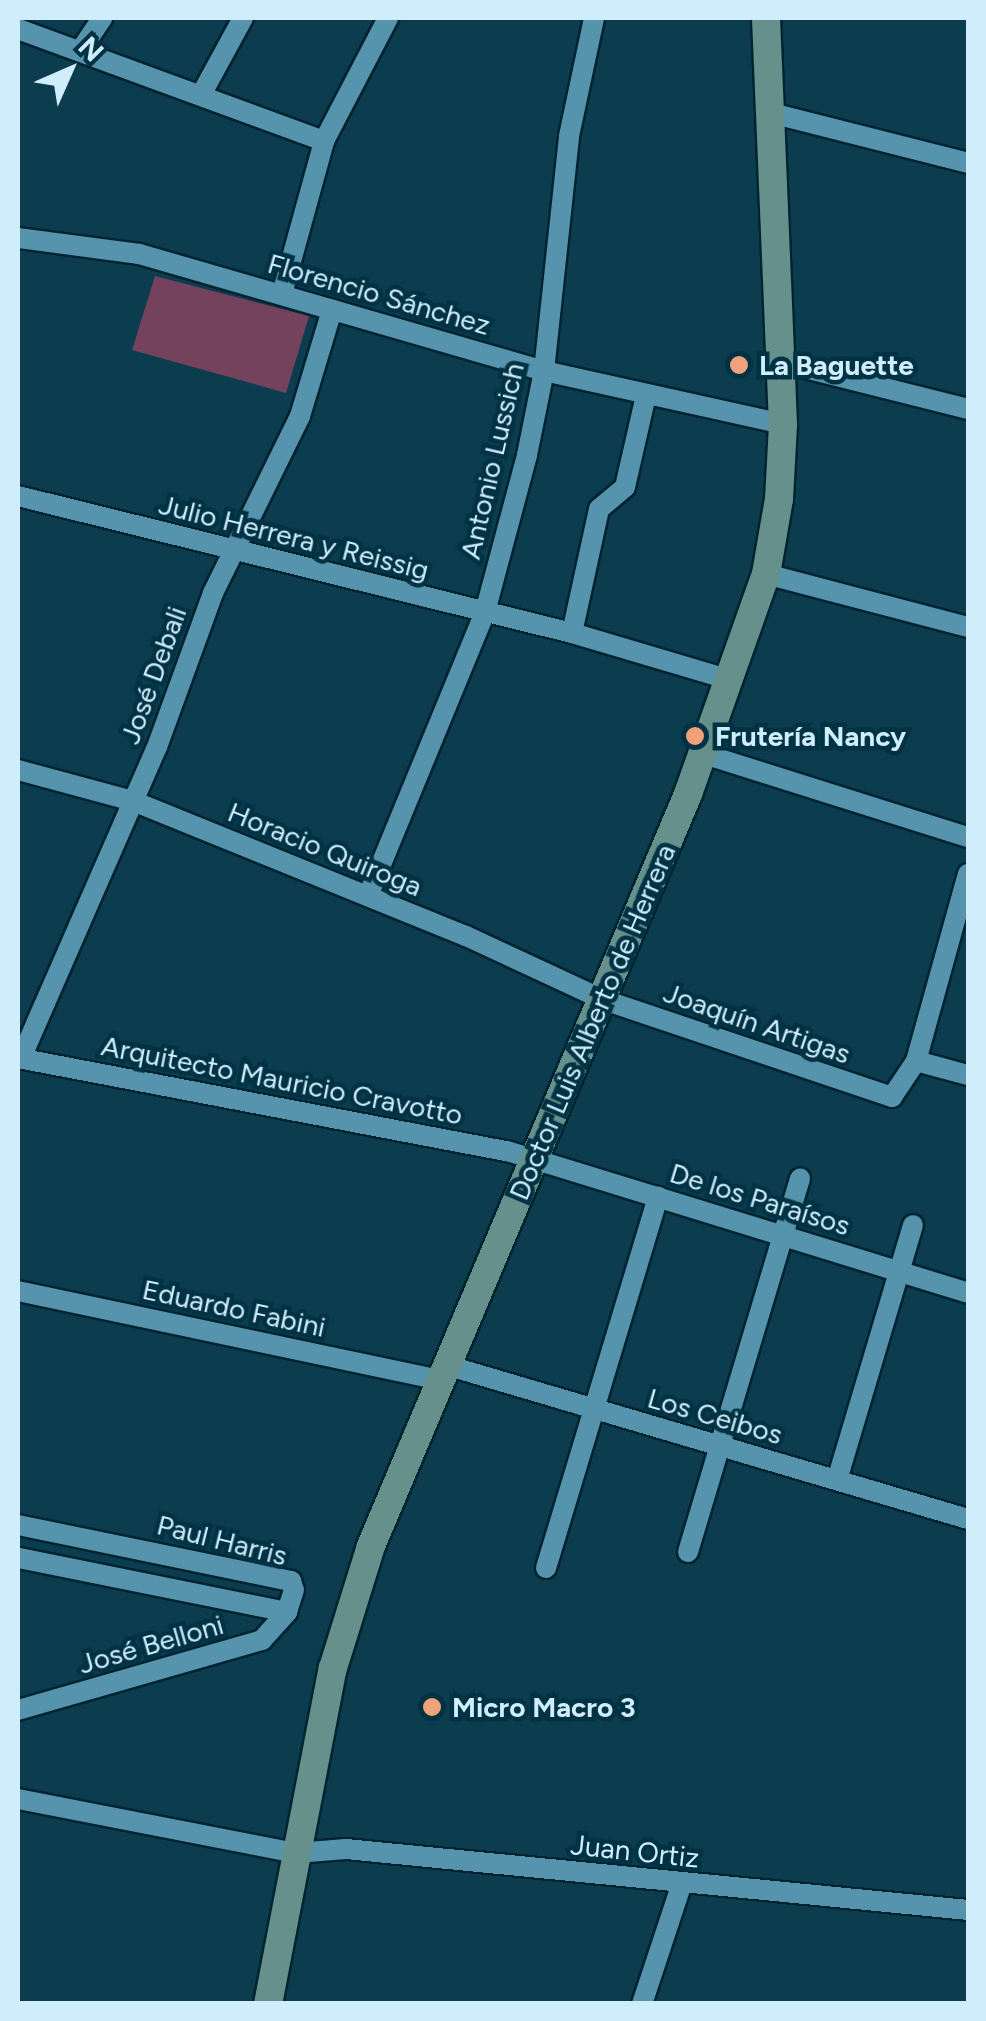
<!DOCTYPE html>
<meta charset="utf-8">
<style>
body{margin:0}
#map{position:relative;width:986px;height:2021px;overflow:hidden;background:#0b3d4f;font-family:Figtree,sans-serif}
div>[style]{position:absolute}
[style*='--x']{left:calc(var(--x)*1px);top:calc(var(--y)*1px);width:calc(var(--w)*1px);rotate:calc(var(--a)*1deg)}
.green>*{inset:0;background:#74425d}
.roads{filter:drop-shadow(2px 0 #01222f) drop-shadow(-2px 0 #01222f) drop-shadow(0 2px #01222f) drop-shadow(0 -2px #01222f)}
.street>*{height:20px;margin:-10px;padding:0 10px;transform-origin:10px;border-radius:10px;background:#5693ac}
.secondary>*{height:28px;margin:-14px;padding:0 14px;transform-origin:14px;border-radius:14px;background:#66908c}
.dots>*{width:28px;height:28px;translate:-50% -50%;box-sizing:border-box;border:5px solid #003244;border-radius:50%}
span{translate:-50% -50%;white-space:nowrap;text-align:center;line-height:1.15;-webkit-text-stroke:9px #003244;paint-order:stroke}
.street-label{font-size:28px;color:#cfedfb}
.poi-label{font-size:28px;color:#cfedfb;font-weight:700}
.left{translate:0 -50%;text-align:left}
.frame{position:absolute;inset:0;border:20px solid #cfedfb;pointer-events:none}
.north{position:absolute;left:20px;top:20px;width:100px;height:100px;-webkit-text-stroke:8px #003244;paint-order:stroke;rotate:45deg;font-size:28px;font-weight:700;line-height:40px;text-align:center;color:#cfedfb}
.north::after{content:'';display:block;margin:auto;width:35px;height:45px;background:#cfedfb;clip-path:polygon(50% 0,100% 100%,50% 72%,0 100%)}
</style>
<div id="map">
<div class="green">
<div style="clip-path:polygon(155px 276px,309px 316px,286px 393px,132px 350px)"></div>
</div>
<div class="roads">
<div class="street">
<div style="--x:18;--y:29;--w:326;--a:20.1"></div>
<div style="--x:80;--y:51;--w:40;--a:-56"></div>
<div style="--x:201;--y:95;--w:88;--a:-61.4"></div>
<div style="--x:767;--y:112;--w:207;--a:14.2"></div>
<div style="--x:18;--y:238;--w:122;--a:7.5"></div>
<div style="--x:139;--y:254;--w:422;--a:16.1"></div>
<div style="--x:544;--y:371;--w:245;--a:12.5"></div>
<div style="--x:282;--y:294;--w:159;--a:-74.6"></div>
<div style="--x:324;--y:141;--w:139;--a:-62.5"></div>
<div style="--x:781;--y:362;--w:193;--a:14.1"></div>
<div style="--x:18;--y:496;--w:571;--a:13.89"></div>
<div style="--x:572;--y:633;--w:166;--a:16.5"></div>
<div style="--x:766;--y:574;--w:209;--a:14.7"></div>
<div style="--x:572;--y:633;--w:127;--a:-77.7"></div>
<div style="--x:599;--y:509;--w:34;--a:-40"></div>
<div style="--x:625;--y:487;--w:94;--a:-77.1"></div>
<div style="--x:704;--y:754;--w:277;--a:17.5"></div>
<div style="--x:18;--y:770;--w:119;--a:15.1"></div>
<div style="--x:133;--y:801;--w:359;--a:22.1"></div>
<div style="--x:466;--y:936;--w:152;--a:24.9"></div>
<div style="--x:604;--y:1000;--w:304;--a:18.6"></div>
<div style="--x:892;--y:1097;--w:43;--a:-56.3"></div>
<div style="--x:916;--y:1061;--w:194;--a:-74.5"></div>
<div style="--x:368;--y:896;--w:307;--a:-67.6"></div>
<div style="--x:485;--y:612;--w:163;--a:-75"></div>
<div style="--x:527;--y:455;--w:86;--a:-78.6"></div>
<div style="--x:544;--y:371;--w:236;--a:-83.9"></div>
<div style="--x:569;--y:136;--w:121;--a:-78"></div>
<div style="--x:18;--y:1058;--w:498;--a:10.8"></div>
<div style="--x:507;--y:1151;--w:482;--a:17.1"></div>
<div style="--x:21;--y:1058;--w:339;--a:-66.4"></div>
<div style="--x:157;--y:747;--w:164;--a:-70"></div>
<div style="--x:213;--y:593;--w:197;--a:-63.8"></div>
<div style="--x:300;--y:416;--w:111;--a:-73.2"></div>
<div style="--x:916;--y:1061;--w:54;--a:15.1"></div>
<div style="--x:18;--y:1291;--w:431;--a:11.9"></div>
<div style="--x:446;--y:1365;--w:544;--a:16.44"></div>
<div style="--x:837;--y:1480;--w:266;--a:-73.4"></div>
<div style="--x:18;--y:1525;--w:279;--a:11.6"></div>
<div style="--x:291;--y:1581;--w:9;--a:72"></div>
<div style="--x:294;--y:1590;--w:23;--a:108"></div>
<div style="--x:287;--y:1612;--w:274;--a:-168.6"></div>
<div style="--x:688;--y:1552;--w:390;--a:-73.3"></div>
<div style="--x:546;--y:1568;--w:388;--a:-73.2"></div>
<div style="--x:18;--y:1710;--w:254;--a:-16"></div>
<div style="--x:262;--y:1640;--w:38;--a:-48"></div>
<div style="--x:18;--y:1799;--w:283;--a:11"></div>
<div style="--x:296;--y:1853;--w:50;--a:-4.6"></div>
<div style="--x:346;--y:1849;--w:625;--a:5.6"></div>
<div style="--x:642;--y:2004;--w:127;--a:-71.7"></div>
</div>
<div class="secondary">
<div style="--x:268;--y:2004;--w:342;--a:-79.1"></div>
<div style="--x:333;--y:1668;--w:128;--a:-72.7"></div>
<div style="--x:371;--y:1546;--w:816;--a:-67.14"></div>
<div style="--x:688;--y:794;--w:233;--a:-70.5"></div>
<div style="--x:766;--y:574;--w:76;--a:-80.2"></div>
<div style="--x:779;--y:499;--w:75;--a:-86.9"></div>
<div style="--x:783;--y:424;--w:406;--a:-92.4"></div>
</div>
</div>
<div class="dots">
<div style="left:739px;top:365px;background:#f1a27b"></div>
<div style="left:695px;top:736px;background:#f1a27b"></div>
<div style="left:432px;top:1707px;background:#f1a27b"></div>
</div>
<div class="street-label">
<span style="left:379px;top:294px;rotate:16deg">Florencio Sánchez</span>
<span style="left:492px;top:461px;rotate:-77deg">Antonio Lussich</span>
<span style="left:294px;top:537px;rotate:14deg">Julio Herrera y Reissig</span>
<span style="left:153px;top:675px;rotate:-70deg">José Debali</span>
<span style="left:325px;top:849px;rotate:22deg">Horacio Quiroga</span>
<span style="left:592px;top:1022px;rotate:-67deg">Doctor Luis Alberto de Herrera</span>
<span style="left:757px;top:1023px;rotate:19deg">Joaquín Artigas</span>
<span style="left:282px;top:1080px;rotate:11deg">Arquitecto Mauricio Cravotto</span>
<span style="left:760px;top:1199px;rotate:17deg">De los Paraísos</span>
<span style="left:234px;top:1308px;rotate:12deg">Eduardo Fabini</span>
<span style="left:715px;top:1416px;rotate:16deg">Los Ceibos</span>
<span style="left:222px;top:1540px;rotate:14deg">Paul Harris</span>
<span style="left:151px;top:1644px;rotate:-16deg">José Belloni</span>
<span style="left:635px;top:1851px;rotate:6deg">Juan Ortiz</span>
</div>
<div class="poi-label">
<span class="left" style="left:759px;top:365px">La Baguette</span>
<span class="left" style="left:715px;top:736px">Frutería Nancy</span>
<span class="left" style="left:452px;top:1707px">Micro Macro 3</span>
</div>
<div class="frame"></div>
<div class="north">N</div>
</div>
